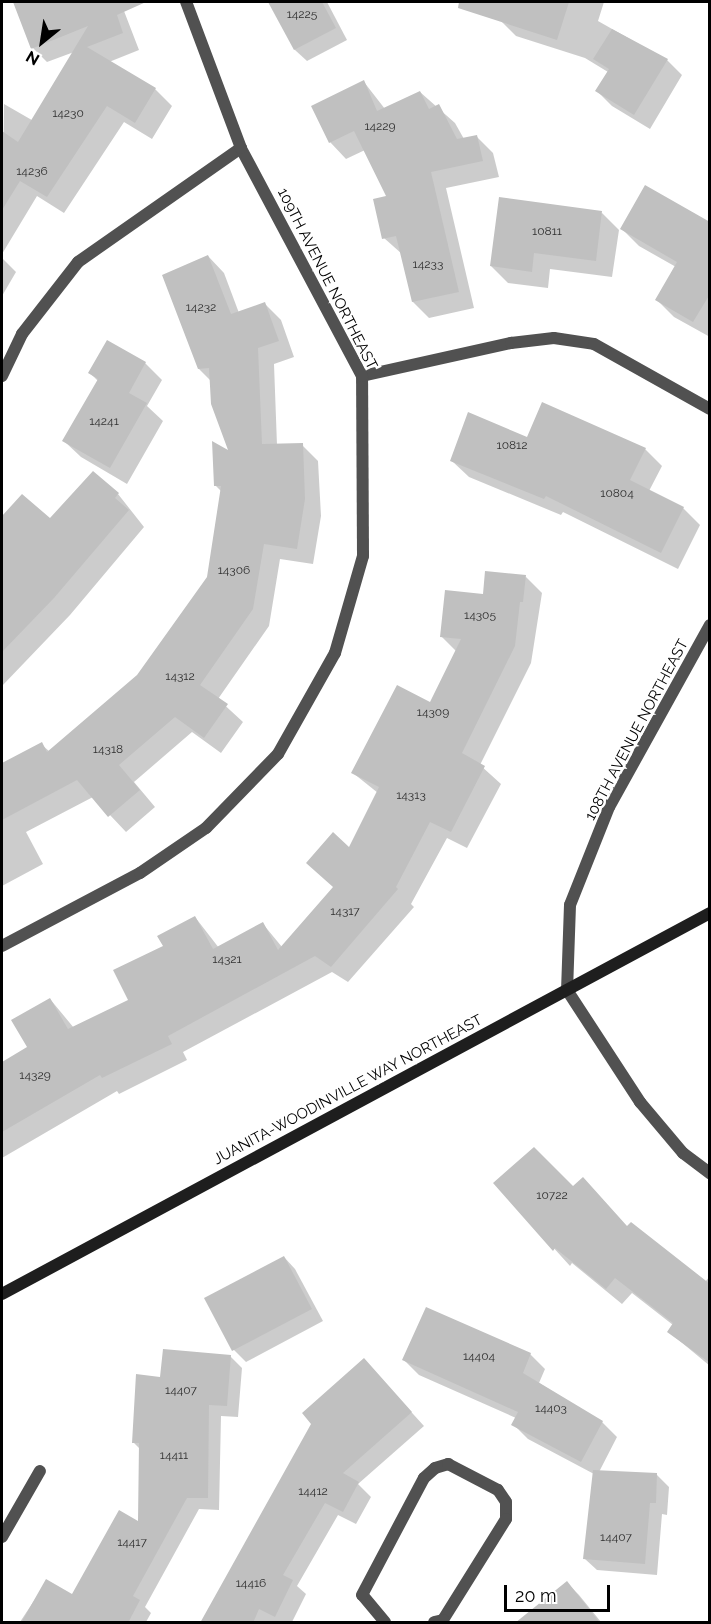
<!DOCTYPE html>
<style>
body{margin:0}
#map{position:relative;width:711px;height:1624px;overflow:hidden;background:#fff;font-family:Raleway,sans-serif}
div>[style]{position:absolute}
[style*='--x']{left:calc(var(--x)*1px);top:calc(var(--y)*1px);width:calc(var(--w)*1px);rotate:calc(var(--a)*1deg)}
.shadow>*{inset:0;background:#0003}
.building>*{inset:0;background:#c0c0c0}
.minor>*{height:12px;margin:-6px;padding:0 6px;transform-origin:6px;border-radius:6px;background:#515151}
.secondary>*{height:12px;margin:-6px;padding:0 6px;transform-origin:6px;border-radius:6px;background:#1e1e1e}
span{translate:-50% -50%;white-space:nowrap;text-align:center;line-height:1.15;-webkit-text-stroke:5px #fff;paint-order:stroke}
.number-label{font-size:12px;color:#303030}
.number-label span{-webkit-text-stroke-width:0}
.street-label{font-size:15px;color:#000}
.frame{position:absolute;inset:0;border:3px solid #000;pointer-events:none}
.north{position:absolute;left:12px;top:12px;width:60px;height:60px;-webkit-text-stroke:4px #fff;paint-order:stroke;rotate:210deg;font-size:16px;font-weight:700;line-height:24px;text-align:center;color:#000}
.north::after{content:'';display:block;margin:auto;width:21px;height:27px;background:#000;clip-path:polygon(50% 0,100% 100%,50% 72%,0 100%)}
.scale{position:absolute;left:504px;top:1585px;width:106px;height:27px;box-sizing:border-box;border:3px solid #000;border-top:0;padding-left:8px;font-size:18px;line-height:21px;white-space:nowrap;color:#000;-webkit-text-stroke:4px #fff;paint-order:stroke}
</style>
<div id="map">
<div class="shadow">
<div style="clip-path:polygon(15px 2px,83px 2px,91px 23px,104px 2px,115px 2px,124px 11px,139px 50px,109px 62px,155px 89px,172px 106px,152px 139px,124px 122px,64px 213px,37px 196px,2px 254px,4px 104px,70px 142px,74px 52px,47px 62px,33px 48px)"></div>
<div style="clip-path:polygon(270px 2px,327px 2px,347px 40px,307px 61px,295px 50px)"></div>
<div style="clip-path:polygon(507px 2px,604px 2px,598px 21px,667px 60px,682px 75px,650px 129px,612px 106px,597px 91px,608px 72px,585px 58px,516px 36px,500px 20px)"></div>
<div style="clip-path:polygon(364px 82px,385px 109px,420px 92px,455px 123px,464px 139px,476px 136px,493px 153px,499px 177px,446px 188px,474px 308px,429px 318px,413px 302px,402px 254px,384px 238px,388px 197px,365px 150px,346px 159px,330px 142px)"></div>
<div style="clip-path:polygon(602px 213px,619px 230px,612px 277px,550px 269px,548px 288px,508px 283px,491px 266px)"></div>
<div style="clip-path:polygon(710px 224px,710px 337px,674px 317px,657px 300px,676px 267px,639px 246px,622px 229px)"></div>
<div style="clip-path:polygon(208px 256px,224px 273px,239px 313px,264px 303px,281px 320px,294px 357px,274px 364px,277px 445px,302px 445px,318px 461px,321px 516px,313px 564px,280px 559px,269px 626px,218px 699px,243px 722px,221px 753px,192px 732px,134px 782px,155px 807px,126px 832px,93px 797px,26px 832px,43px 864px,2px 886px,2px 764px,41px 744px,50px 752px,139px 676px,208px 577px,222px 492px,215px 485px,231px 453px,211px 381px,199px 369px)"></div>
<div style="clip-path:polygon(2px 258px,16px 272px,2px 296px)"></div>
<div style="clip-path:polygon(108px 342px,145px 363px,162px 380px,147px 406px,163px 421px,127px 484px,81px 457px,64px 441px,98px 381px,90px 373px)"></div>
<div style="clip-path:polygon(528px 438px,645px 449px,662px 466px,649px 491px,683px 508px,700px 525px,678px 569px,563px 512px,561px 515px,469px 477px,452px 461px)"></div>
<div style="clip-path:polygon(118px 494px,144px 527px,70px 615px,2px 686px,2px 519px,22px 496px,50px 520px)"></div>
<div style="clip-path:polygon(526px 577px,542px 593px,531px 663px,480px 765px,501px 784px,467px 848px,447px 838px,411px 904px,414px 907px,348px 982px,332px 972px,183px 1052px,187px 1060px,119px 1094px,117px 1091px,2px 1158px,2px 1063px,29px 1048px,50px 999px,74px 1028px,130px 1001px,165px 947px,195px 917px,219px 948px,263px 924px,282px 947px,334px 888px,378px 793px,353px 773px,430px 704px,456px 651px,441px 636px,484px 595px)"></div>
<div style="clip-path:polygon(495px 1183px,573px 1188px,705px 1282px,710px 1276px,710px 1366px,669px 1332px,673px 1325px,632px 1293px,622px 1304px,572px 1263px,570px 1266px)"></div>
<div style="clip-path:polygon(284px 1257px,295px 1269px,323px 1321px,246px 1362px,234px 1350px,206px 1298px)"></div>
<div style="clip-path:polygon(530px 1354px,545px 1369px,539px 1383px,602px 1422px,617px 1437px,599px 1472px,657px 1475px,669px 1487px,667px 1515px,662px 1514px,657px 1575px,597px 1570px,585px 1559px,594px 1474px,528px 1439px,513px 1424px,516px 1418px,419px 1375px,404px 1360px)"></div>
<div style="clip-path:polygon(230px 1356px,242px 1368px,238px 1417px,221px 1416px,219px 1510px,199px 1509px,145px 1607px,151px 1613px,146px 1622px,20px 1622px,47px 1581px,73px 1596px,139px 1524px,141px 1450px,133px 1442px,162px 1378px)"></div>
<div style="clip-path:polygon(364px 1360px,424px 1426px,358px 1484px,371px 1497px,356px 1524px,338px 1515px,297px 1586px,306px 1594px,292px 1622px,202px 1622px)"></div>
<div style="clip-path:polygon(567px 1583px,579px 1595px,601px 1622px,534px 1622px)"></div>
</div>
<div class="building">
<div style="clip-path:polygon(13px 2px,146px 2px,117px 15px,123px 33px,87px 47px,156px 88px,135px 123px,107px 106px,47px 197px,20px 181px,2px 210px,2px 131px,18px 142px,88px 26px,31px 49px)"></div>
<div style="clip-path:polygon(268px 2px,322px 2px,336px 28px,294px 50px)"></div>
<div style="clip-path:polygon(459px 2px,569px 2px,557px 40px,458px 8px)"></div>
<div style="clip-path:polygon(612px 29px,668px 59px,634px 115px,595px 91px,609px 69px,593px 59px)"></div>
<div style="clip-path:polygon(364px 80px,377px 111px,420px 91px,429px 109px,439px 104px,457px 139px,477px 135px,483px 161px,431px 172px,459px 292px,412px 302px,396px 236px,382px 239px,373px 199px,386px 196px,354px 131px,329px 143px,311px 106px)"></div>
<div style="clip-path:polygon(645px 185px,710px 222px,710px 294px,693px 322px,655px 300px,677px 262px,620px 229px)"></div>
<div style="clip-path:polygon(499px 197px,602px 211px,596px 261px,534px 253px,532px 272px,490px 266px)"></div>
<div style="clip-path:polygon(208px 255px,231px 314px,265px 302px,279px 341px,258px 348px,262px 444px,303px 443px,305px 499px,297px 549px,264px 544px,253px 609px,200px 685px,228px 704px,204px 738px,175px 717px,119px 765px,140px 790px,108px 817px,77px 780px,2px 820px,2px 763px,42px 742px,47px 752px,137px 675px,207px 577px,221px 486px,214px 486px,212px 441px,228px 450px,211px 404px,209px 368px,198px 369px,162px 275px)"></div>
<div style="clip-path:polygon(107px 340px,146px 362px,129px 393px,147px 403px,110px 468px,62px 441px,98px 379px,88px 373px)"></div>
<div style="clip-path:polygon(542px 402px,646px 448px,630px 480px,684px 507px,661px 553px,546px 496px,544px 499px,450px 461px,468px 412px,527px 437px)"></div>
<div style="clip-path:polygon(93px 471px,119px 493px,115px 498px,129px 510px,54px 598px,2px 652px,2px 516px,22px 494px,50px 518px)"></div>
<div style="clip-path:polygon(485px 571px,526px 575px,523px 602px,520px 602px,515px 646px,462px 753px,485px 766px,451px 832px,430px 822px,396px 887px,398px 889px,331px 967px,315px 956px,168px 1036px,172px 1044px,102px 1078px,100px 1075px,2px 1132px,2px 1062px,27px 1047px,11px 1020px,50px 998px,68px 1029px,128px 1000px,113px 970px,163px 946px,157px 936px,195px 916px,213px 949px,263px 922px,278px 950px,333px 887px,306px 863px,333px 832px,349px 847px,379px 787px,351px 773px,397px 685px,430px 702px,461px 639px,440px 637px,445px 590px,483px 594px)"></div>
<div style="clip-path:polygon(534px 1147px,573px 1186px,583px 1177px,627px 1226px,631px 1222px,710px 1284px,710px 1363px,667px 1332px,673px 1323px,615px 1278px,606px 1289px,555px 1248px,553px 1251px,493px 1183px)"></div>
<div style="clip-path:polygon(284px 1256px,312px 1309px,232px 1351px,204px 1298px)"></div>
<div style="clip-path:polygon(426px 1307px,531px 1353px,523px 1373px,603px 1421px,581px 1462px,511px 1425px,518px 1412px,402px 1360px)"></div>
<div style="clip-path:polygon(163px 1349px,231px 1355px,227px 1406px,209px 1405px,208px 1498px,187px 1498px,133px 1596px,140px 1600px,128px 1623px,21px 1623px,46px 1579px,72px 1594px,119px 1510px,138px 1521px,139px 1443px,132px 1443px,136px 1374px,160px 1377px)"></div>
<div style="clip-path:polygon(364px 1358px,412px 1412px,343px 1473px,359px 1482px,343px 1512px,325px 1503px,283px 1575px,293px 1580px,275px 1617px,259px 1609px,253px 1623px,200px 1623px,311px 1424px,302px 1413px)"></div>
<div style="clip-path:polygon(593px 1470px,657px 1473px,656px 1503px,650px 1503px,645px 1564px,583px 1559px)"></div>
<div style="clip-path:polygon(567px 1581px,600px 1623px,515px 1623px)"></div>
</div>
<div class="minor">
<div style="--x:2;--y:376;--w:47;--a:-64.5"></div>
<div style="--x:22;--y:334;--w:91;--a:-52.1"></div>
<div style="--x:78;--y:262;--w:199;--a:-35"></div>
<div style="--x:362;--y:376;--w:153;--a:-12.5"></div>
<div style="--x:511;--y:343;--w:43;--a:-6.6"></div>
<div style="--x:554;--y:338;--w:40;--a:8.5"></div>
<div style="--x:594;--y:344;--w:133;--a:29.3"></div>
<div style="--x:710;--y:625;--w:208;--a:119"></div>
<div style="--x:609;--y:807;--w:105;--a:111.7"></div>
<div style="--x:570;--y:905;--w:85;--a:92"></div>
<div style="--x:567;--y:990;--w:134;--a:56.9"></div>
<div style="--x:640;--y:1102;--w:67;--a:49.9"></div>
<div style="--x:683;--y:1153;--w:34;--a:37"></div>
<div style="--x:2;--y:946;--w:156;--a:-27.9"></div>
<div style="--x:140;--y:873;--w:80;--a:-34.3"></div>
<div style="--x:206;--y:828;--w:103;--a:-45.8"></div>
<div style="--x:278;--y:754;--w:116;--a:-60.6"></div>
<div style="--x:335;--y:653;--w:101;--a:-73.9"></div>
<div style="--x:363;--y:556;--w:180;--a:-90.3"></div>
<div style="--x:362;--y:376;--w:258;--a:-118"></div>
<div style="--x:241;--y:148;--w:156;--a:-110.6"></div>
<div style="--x:2;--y:1537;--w:76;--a:-60.1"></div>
<div style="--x:385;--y:1622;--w:35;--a:-130"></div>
<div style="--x:362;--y:1595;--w:132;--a:-62.1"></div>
<div style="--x:424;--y:1478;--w:15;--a:-42"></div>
<div style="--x:435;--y:1468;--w:14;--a:-17"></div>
<div style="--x:448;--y:1464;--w:56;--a:27.5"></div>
<div style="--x:498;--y:1490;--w:14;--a:56"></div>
<div style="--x:506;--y:1502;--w:17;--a:90"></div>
<div style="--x:506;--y:1519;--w:119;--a:122"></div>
<div style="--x:443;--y:1620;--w:9;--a:167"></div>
</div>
<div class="secondary">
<div style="--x:2;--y:1294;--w:804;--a:-28.29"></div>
</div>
<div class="number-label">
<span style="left:302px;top:15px">14225</span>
<span style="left:68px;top:114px">14230</span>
<span style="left:380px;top:127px">14229</span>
<span style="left:32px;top:172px">14236</span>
<span style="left:547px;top:232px">10811</span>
<span style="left:428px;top:265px">14233</span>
<span style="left:201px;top:308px">14232</span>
<span style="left:104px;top:422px">14241</span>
<span style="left:512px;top:446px">10812</span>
<span style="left:617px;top:494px">10804</span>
<span style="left:234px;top:571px">14306</span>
<span style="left:480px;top:616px">14305</span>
<span style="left:180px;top:677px">14312</span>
<span style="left:433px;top:713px">14309</span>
<span style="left:108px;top:750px">14318</span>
<span style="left:411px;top:796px">14313</span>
<span style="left:345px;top:912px">14317</span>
<span style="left:227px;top:960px">14321</span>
<span style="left:35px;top:1076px">14329</span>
<span style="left:552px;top:1196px">10722</span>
<span style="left:479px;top:1357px">14404</span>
<span style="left:181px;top:1391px">14407</span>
<span style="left:551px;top:1409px">14403</span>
<span style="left:174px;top:1456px">14411</span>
<span style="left:313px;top:1492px">14412</span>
<span style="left:616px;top:1538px">14407</span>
<span style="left:132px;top:1543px">14417</span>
<span style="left:251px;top:1584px">14416</span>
</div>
<div class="street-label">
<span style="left:327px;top:279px;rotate:63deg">109TH AVENUE NORTHEAST</span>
<span style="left:637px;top:730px;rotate:-62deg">108TH AVENUE NORTHEAST</span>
<span style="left:348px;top:1090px;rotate:-28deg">JUANITA-WOODINVILLE WAY NORTHEAST</span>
</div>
<div class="frame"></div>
<div class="north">N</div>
<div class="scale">20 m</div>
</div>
